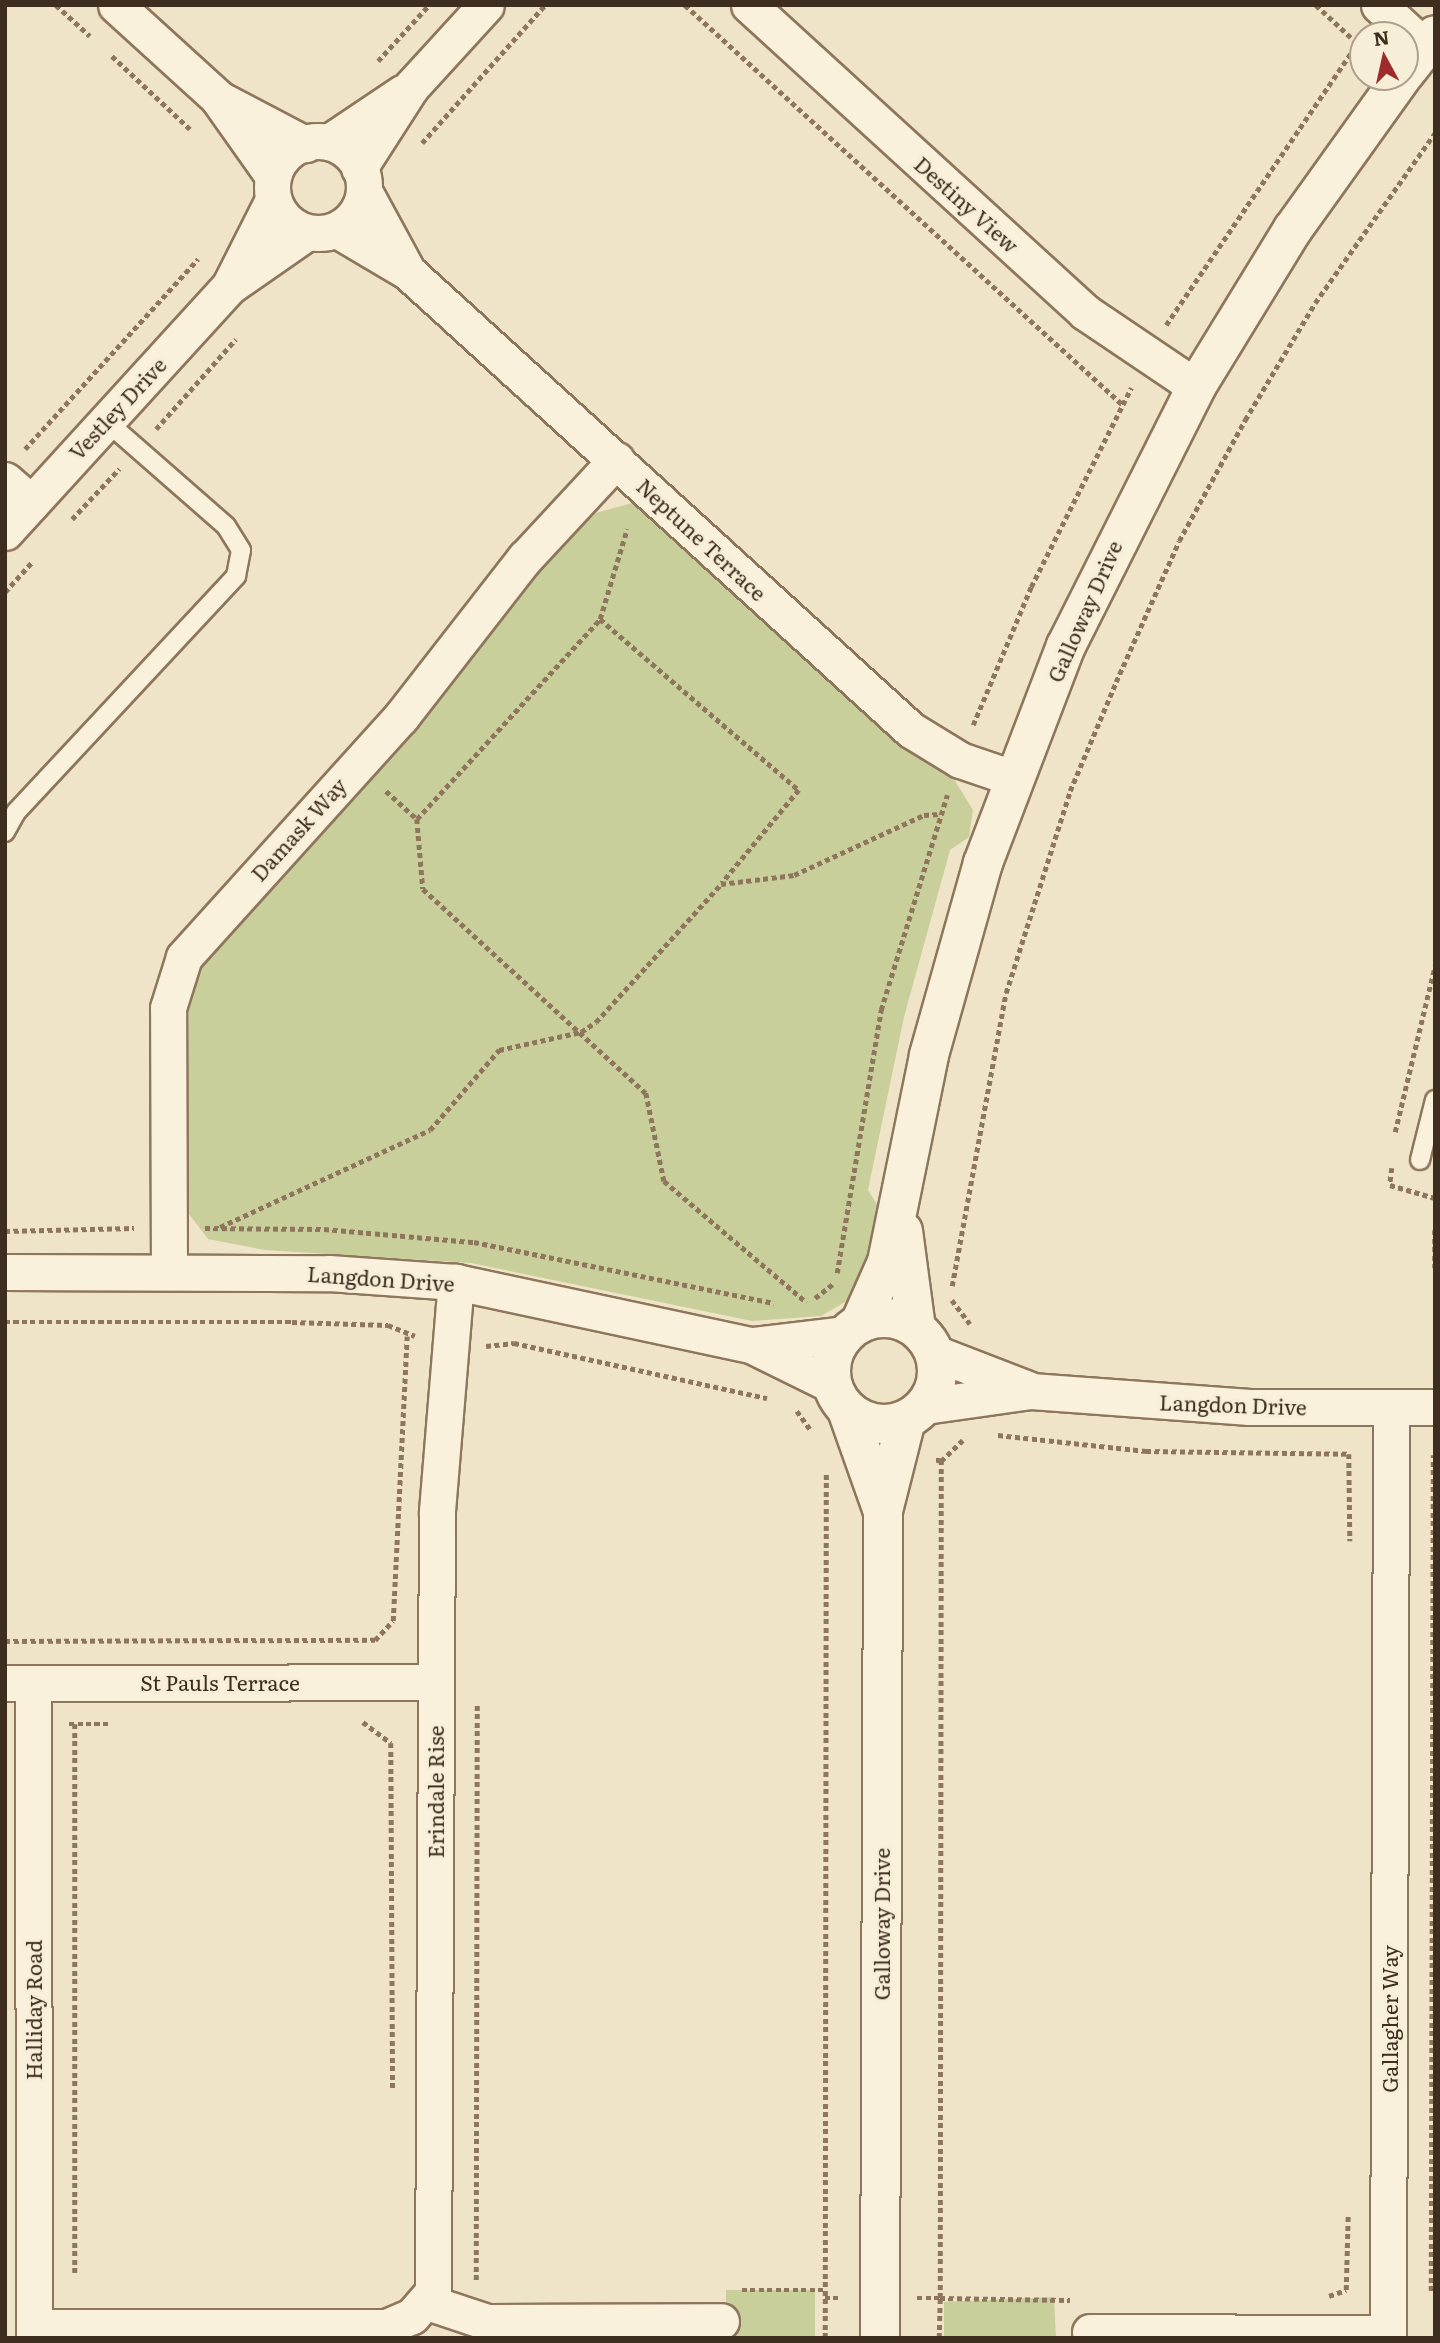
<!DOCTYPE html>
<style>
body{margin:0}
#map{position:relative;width:1440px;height:2343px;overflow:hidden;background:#f0e4c8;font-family:Literata,serif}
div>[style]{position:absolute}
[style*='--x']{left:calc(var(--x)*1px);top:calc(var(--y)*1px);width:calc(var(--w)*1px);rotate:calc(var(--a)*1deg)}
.green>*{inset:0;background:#c9cf9b}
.path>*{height:4.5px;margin-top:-2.25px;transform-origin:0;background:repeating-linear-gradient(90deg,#8d765c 0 5px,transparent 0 8.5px)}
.roads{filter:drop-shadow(2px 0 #8d765c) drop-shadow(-2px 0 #8d765c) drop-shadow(0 2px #8d765c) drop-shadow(0 -2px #8d765c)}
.service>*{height:18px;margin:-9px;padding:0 9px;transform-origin:9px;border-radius:9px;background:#faf1dc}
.minor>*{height:35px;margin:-17.5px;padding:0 17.5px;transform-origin:17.5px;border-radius:17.5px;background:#faf1dc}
.minor>.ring{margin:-17.5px;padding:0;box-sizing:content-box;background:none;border:35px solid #faf1dc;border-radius:50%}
.tertiary>*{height:38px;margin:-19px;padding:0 19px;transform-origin:19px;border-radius:19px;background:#faf1dc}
.tertiary>.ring{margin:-19px;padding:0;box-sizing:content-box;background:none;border:38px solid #faf1dc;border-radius:50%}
span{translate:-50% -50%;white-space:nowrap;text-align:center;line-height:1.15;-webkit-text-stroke:6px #f7eed8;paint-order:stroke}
.street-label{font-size:21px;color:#3d2e20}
.frame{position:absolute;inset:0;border:7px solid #3d2e20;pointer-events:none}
.north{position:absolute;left:1349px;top:21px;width:70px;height:70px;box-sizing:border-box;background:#f7eed8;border:2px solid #ada18e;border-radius:50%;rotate:352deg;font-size:19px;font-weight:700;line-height:28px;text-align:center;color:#3d2e20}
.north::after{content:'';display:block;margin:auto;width:24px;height:32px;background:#9e2a2b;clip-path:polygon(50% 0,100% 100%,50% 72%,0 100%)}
</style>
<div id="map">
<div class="green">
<div style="clip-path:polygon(632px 503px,954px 779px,973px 810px,969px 837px,950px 850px,904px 1017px,868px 1190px,880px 1209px,861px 1280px,847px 1301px,821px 1316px,752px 1321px,471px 1263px,265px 1250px,208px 1239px,189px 1214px,182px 1086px,187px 1007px,200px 960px,470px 657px,542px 564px,596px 513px)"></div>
<div style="clip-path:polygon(726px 2290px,815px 2290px,815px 2338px,726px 2338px)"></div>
<div style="clip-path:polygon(1054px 2297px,1056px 2338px,944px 2338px,944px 2302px)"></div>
</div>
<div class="path">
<div style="--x:56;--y:5;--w:46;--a:42.4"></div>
<div style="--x:685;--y:5;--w:592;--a:42.4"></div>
<div style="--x:1316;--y:5;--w:56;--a:42.8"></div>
<div style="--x:1352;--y:52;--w:14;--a:36"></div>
<div style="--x:112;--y:56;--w:107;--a:43.1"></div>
<div style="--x:378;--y:61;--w:76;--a:-47.7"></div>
<div style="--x:422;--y:143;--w:185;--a:-48.3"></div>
<div style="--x:1166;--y:325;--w:348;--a:-55.8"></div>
<div style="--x:156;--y:429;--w:120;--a:-48.4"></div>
<div style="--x:25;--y:449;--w:257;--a:-47.7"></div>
<div style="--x:72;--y:519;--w:69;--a:-46.8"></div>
<div style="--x:5;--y:592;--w:42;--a:-47.9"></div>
<div style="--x:600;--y:619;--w:262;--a:40.7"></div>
<div style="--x:799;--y:790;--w:121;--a:129.6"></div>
<div style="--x:973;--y:725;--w:150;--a:-67.2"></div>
<div style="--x:1031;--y:587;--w:223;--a:-63.3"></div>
<div style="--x:386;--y:791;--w:42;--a:42.1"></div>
<div style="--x:417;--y:819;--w:70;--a:85.1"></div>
<div style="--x:423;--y:889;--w:302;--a:42.5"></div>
<div style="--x:646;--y:1093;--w:90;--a:78.4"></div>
<div style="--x:664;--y:1181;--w:187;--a:40.4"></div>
<div style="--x:417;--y:819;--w:271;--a:-47.5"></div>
<div style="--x:600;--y:619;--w:94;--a:-73.3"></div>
<div style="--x:1395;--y:1132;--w:171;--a:-76.5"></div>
<div style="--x:1392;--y:1168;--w:17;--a:97"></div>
<div style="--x:1390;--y:1185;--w:47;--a:16.1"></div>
<div style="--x:220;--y:1227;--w:231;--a:-24.8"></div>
<div style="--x:430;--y:1130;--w:106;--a:-49.2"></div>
<div style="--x:499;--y:1050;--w:84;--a:-12.4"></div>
<div style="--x:581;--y:1032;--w:18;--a:-34"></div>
<div style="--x:596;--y:1022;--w:186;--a:-47.8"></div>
<div style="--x:721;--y:884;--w:74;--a:-7"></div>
<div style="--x:794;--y:875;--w:143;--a:-24.8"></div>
<div style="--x:924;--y:815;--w:15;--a:-4"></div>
<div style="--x:205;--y:1228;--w:119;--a:0.5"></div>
<div style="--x:324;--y:1229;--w:151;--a:5"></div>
<div style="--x:474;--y:1242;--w:306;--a:11.5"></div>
<div style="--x:1435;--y:1230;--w:38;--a:90"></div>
<div style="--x:5;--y:1231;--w:129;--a:-1.3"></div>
<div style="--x:837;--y:1273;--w:267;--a:-80.5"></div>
<div style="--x:881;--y:1010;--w:225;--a:-72.9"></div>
<div style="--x:952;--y:1286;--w:298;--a:-79.6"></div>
<div style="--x:1006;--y:993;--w:212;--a:-72.4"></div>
<div style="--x:1070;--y:791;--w:118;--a:-67.1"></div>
<div style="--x:1116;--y:682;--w:154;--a:-65.9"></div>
<div style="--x:1179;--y:541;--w:138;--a:-61.4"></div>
<div style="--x:1245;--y:420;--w:136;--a:-59.1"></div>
<div style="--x:1315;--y:303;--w:208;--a:-54.8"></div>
<div style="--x:815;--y:1298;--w:23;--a:-38"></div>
<div style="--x:952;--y:1300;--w:30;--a:53"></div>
<div style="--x:5;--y:1322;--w:287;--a:0"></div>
<div style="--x:292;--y:1322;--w:96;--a:1.8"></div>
<div style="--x:388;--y:1325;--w:29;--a:22"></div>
<div style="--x:486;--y:1346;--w:28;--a:-6"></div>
<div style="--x:514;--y:1343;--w:259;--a:12.3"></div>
<div style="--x:797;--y:1411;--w:22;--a:54"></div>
<div style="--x:998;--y:1435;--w:149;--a:6.2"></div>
<div style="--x:1146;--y:1451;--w:203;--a:0.8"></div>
<div style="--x:1349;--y:1454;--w:87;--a:89.3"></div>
<div style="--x:941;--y:1461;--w:30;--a:-44"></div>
<div style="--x:5;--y:1641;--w:370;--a:-0.2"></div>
<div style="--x:375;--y:1640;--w:26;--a:-47"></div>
<div style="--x:393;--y:1621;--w:285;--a:-87.2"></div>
<div style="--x:363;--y:1722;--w:35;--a:37"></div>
<div style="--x:391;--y:1743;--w:345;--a:89.7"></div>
<div style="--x:69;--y:1724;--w:41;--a:0"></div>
<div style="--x:75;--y:1724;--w:549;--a:90"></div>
<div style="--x:476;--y:2280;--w:576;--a:-89.9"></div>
<div style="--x:742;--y:2290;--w:83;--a:0"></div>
<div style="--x:1346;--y:2290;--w:76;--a:-88.5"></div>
<div style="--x:1431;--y:2291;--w:836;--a:-89.86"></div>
<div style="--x:1329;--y:2296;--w:18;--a:-19"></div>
<div style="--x:825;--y:2298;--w:17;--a:0"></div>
<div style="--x:917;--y:2298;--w:23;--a:0"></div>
<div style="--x:940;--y:2298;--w:837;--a:-89.93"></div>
<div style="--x:941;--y:1461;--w:6;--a:-171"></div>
<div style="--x:825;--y:2338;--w:866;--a:-89.93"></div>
<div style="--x:939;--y:2338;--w:40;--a:-88.6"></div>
<div style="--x:940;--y:2298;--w:130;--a:0.9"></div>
</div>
<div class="roads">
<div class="service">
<div style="--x:5;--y:832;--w:23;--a:-61"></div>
<div style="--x:16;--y:812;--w:323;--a:-47"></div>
<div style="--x:236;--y:576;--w:26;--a:-79"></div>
<div style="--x:241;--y:550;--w:28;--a:-122"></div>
<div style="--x:226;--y:526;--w:161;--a:-138.8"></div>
<div style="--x:1420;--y:1160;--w:62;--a:-76"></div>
</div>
<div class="minor">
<div style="--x:116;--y:5;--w:137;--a:42.3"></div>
<div style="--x:217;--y:97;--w:97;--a:54.7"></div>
<div style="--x:749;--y:5;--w:455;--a:42.4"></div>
<div style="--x:1085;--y:312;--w:134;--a:34"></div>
<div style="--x:1379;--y:5;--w:62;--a:42.4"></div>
<div style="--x:223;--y:101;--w:93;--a:27.7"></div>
<div class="ring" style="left:272px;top:141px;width:57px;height:57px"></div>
<div style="--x:329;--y:142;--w:88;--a:-33.9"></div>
<div style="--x:359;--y:168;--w:96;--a:-57.3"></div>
<div style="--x:411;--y:87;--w:111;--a:-47.6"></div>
<div style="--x:364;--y:191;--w:92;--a:61.5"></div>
<div style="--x:337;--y:230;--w:82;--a:30.6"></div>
<div style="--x:408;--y:272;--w:680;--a:42.32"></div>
<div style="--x:911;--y:730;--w:57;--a:31.5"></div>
<div style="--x:960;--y:760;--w:56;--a:18.8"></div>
<div style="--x:231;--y:283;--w:93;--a:-63.2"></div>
<div style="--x:5;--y:480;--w:35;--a:41"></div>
<div style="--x:5;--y:532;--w:333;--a:-47.6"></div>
<div style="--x:230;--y:286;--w:93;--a:-34.9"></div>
<div style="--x:169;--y:1271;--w:263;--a:-90.2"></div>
<div style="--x:168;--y:1008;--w:53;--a:-72.6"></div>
<div style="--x:184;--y:957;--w:324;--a:-47.9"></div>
<div style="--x:401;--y:717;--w:202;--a:-52.1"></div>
<div style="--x:525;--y:558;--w:134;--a:-47.1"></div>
<div style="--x:5;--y:1272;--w:324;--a:0.2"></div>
<div style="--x:329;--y:1273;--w:127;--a:4.1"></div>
<div style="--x:456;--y:1282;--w:302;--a:12.1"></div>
<div style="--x:751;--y:1345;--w:90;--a:26.3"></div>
<div style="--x:754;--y:1345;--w:93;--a:-6.8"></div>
<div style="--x:935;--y:1353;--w:100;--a:21.2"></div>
<div style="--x:925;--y:1406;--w:107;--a:-8.1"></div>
<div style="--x:1031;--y:1391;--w:219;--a:4.2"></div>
<div style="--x:1249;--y:1407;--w:186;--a:0"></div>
<div style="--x:5;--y:1683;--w:430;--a:-0.1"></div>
<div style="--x:33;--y:1683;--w:655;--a:89.91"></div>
<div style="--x:427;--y:2302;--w:63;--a:18.4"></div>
<div style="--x:487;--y:2322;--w:234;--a:-0.2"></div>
<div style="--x:34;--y:2327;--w:352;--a:0"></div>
<div style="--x:386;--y:2327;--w:28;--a:-23"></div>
<div style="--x:412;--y:2316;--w:32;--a:-49"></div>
<div style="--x:433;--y:2292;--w:781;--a:-89.71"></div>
<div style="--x:437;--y:1511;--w:230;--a:-85.3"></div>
<div style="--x:1090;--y:2332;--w:298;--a:0.2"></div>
<div style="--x:1388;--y:2333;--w:926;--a:-89.81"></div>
</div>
<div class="tertiary">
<div style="--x:1405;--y:73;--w:48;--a:-51.7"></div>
<div style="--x:903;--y:1231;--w:98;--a:82.4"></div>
<div class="ring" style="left:831px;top:1318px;width:68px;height:68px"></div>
<div style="--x:860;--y:1323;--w:67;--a:-66.1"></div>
<div style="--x:887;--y:1262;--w:211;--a:-78.5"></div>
<div style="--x:929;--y:1055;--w:199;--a:-74.3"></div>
<div style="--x:983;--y:863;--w:232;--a:-69.1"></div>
<div style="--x:1066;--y:646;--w:290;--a:-63.3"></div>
<div style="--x:1196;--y:387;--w:185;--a:-58.5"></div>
<div style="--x:1293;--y:229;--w:187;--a:-54.4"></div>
<div style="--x:847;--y:1410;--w:105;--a:70.5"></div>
<div style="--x:880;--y:2338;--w:827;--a:-89.79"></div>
<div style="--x:883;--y:1511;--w:94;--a:-75.8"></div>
</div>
</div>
<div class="street-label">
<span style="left:967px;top:204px;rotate:42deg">Destiny View</span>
<span style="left:117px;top:408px;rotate:-47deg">Vestley Drive</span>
<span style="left:702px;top:539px;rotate:43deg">Neptune Terrace</span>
<span style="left:1084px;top:611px;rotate:-66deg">Galloway Drive</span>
<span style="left:298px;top:829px;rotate:-48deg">Damask Way</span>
<span style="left:381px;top:1278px;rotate:4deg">Langdon Drive</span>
<span style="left:1233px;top:1404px;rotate:2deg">Langdon Drive</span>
<span style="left:220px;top:1682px">St Pauls Terrace</span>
<span style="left:435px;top:1792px;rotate:-90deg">Erindale Rise</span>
<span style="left:881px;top:1924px;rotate:-90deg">Galloway Drive</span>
<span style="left:33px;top:2010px;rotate:-90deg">Halliday Road</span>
<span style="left:1389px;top:2019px;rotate:-90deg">Gallagher Way</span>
</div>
<div class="frame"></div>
<div class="north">N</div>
</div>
